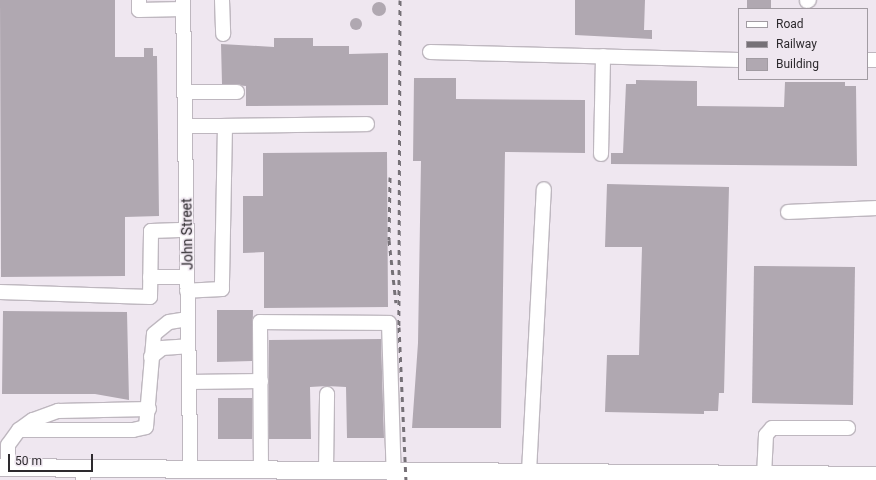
<!DOCTYPE html>
<style>
body{margin:0}
#map{position:relative;width:876px;height:480px;overflow:hidden;background:#efe7f0;font-family:Roboto,sans-serif}
div>[style]{position:absolute}
.building>*{inset:0;background:#b0a8b1}
.round{border-radius:50%}
.roads{filter:drop-shadow(1px 0 #beb7bf) drop-shadow(-1px 0 #beb7bf) drop-shadow(0 1px #beb7bf) drop-shadow(0 -1px #beb7bf)}
.minor>*{height:14px;margin:-7px;padding:0 7px;transform-origin:7px;border-radius:7px;background:#fff}
.major>*{height:17px;margin:-8.5px;padding:0 8.5px;transform-origin:8.5px;border-radius:8.5px;background:#fff}
.rail>*{height:3px;margin-top:-1.5px;transform-origin:0;background:repeating-linear-gradient(90deg,#767177 0 5px,transparent 0 10px)}
span{translate:-50% -50%;white-space:nowrap;text-align:center;line-height:1.15;-webkit-text-stroke:3px #efe7f0;paint-order:stroke}
.street-label{font-size:14px;color:#2d2a2e}
.legend{position:absolute;left:738px;top:8px;width:130px;height:72px;box-sizing:border-box;background:#efe7f0;border:1px solid #a19ba2;margin:0;padding:5px 7px;list-style:none;font-size:12px;color:#2d2a2e}
.legend li{display:flex;align-items:center;gap:8px;height:20px}
.legend b{width:20px;border:1px solid #a19ba2}
.scale{position:absolute;left:8px;top:454px;width:85px;height:18px;box-sizing:border-box;border:2px solid #2d2a2e;border-top:0;padding-left:5px;font-size:12px;line-height:14px;white-space:nowrap;color:#2d2a2e;-webkit-text-stroke:3px #efe7f0;paint-order:stroke}
</style>
<div id="map">
<div class="building">
<div style="clip-path:polygon(0 0,115px 0,115px 57px,144px 57px,144px 48px,153px 48px,153px 56px,157px 56px,159px 216px,125px 217px,125px 276px,1px 277px)"></div>
<div style="clip-path:polygon(575px 0,645px 0,644px 30px,652px 30px,652px 39px,575px 35px)"></div>
<div style="clip-path:polygon(747px 0,771px 0,771px 9px,747px 9px)"></div>
<div class="round" style="left:372px;top:2px;width:14px;height:14px"></div>
<div class="round" style="left:350px;top:18px;width:12px;height:12px"></div>
<div style="clip-path:polygon(274px 38px,313px 38px,313px 46px,349px 46px,349px 54px,388px 53px,388px 105px,246px 106px,246px 86px,222px 84px,221px 44px,274px 47px)"></div>
<div style="clip-path:polygon(414px 78px,456px 78px,456px 99px,585px 100px,585px 153px,505px 152px,501px 428px,412px 428px,418px 343px,421px 161px,413px 161px)"></div>
<div style="clip-path:polygon(636px 80px,697px 81px,697px 106px,784px 107px,785px 82px,845px 82px,845px 86px,856px 86px,857px 166px,611px 164px,611px 153px,623px 153px,626px 84px,636px 84px)"></div>
<div style="clip-path:polygon(387px 152px,388px 307px,264px 308px,264px 252px,243px 253px,243px 196px,263px 196px,263px 153px)"></div>
<div style="clip-path:polygon(607px 184px,729px 187px,724px 393px,719px 393px,718px 411px,704px 411px,704px 414px,605px 412px,607px 355px,639px 355px,642px 247px,605px 247px)"></div>
<div style="clip-path:polygon(754px 266px,855px 267px,853px 405px,752px 403px)"></div>
<div style="clip-path:polygon(217px 310px,253px 310px,252px 361px,217px 362px)"></div>
<div style="clip-path:polygon(3px 311px,127px 312px,129px 400px,95px 394px,2px 394px)"></div>
<div style="clip-path:polygon(381px 339px,384px 438px,347px 438px,346px 387px,327px 386px,310px 387px,311px 439px,269px 439px,269px 340px)"></div>
<div style="clip-path:polygon(218px 398px,252px 398px,252px 439px,218px 439px)"></div>
</div>
<div class="roads">
<div class="minor">
<div style="left:139px;top:0;width:10px;rotate:90deg"></div>
<div style="left:139px;top:10px;width:44px;rotate:-1.3deg"></div>
<div style="left:183px;top:0;width:468px;rotate:89.1deg"></div>
<div style="left:222px;top:0;width:34px;rotate:88deg"></div>
<div style="left:807px;top:1px;width:2px;rotate:-27deg"></div>
<div style="left:430px;top:52px;width:309px;rotate:1.5deg"></div>
<div style="left:867px;top:60px;width:9px"></div>
<div style="left:185px;top:92px;width:52px"></div>
<div style="left:185px;top:126px;width:40px"></div>
<div style="left:225px;top:126px;width:163px;rotate:91.1deg"></div>
<div style="left:222px;top:289px;width:35px;rotate:177deg"></div>
<div style="left:225px;top:126px;width:142px;rotate:-0.8deg"></div>
<div style="left:601px;top:154px;width:98px;rotate:-88.8deg"></div>
<div style="left:788px;top:212px;width:88px;rotate:-2.6deg"></div>
<div style="left:150px;top:277px;width:37px"></div>
<div style="left:0;top:292px;width:150px;rotate:1.9deg"></div>
<div style="left:150px;top:297px;width:66px;rotate:-89.1deg"></div>
<div style="left:151px;top:231px;width:36px;rotate:-2deg"></div>
<div style="left:151px;top:357px;width:14px;rotate:-39deg"></div>
<div style="left:162px;top:348px;width:26px;rotate:-4deg"></div>
<div style="left:189px;top:382px;width:72px;rotate:-0.8deg"></div>
<div style="left:19px;top:430px;width:17px;rotate:-36deg"></div>
<div style="left:33px;top:420px;width:27px;rotate:-20deg"></div>
<div style="left:58px;top:411px;width:91px;rotate:-1.3deg"></div>
<div style="left:8px;top:467px;width:22px;rotate:-90deg"></div>
<div style="left:8px;top:445px;width:19px;rotate:-54deg"></div>
<div style="left:19px;top:430px;width:114px"></div>
<div style="left:133px;top:430px;width:13px;rotate:-13deg"></div>
<div style="left:146px;top:427px;width:93px;rotate:-85.1deg"></div>
<div style="left:154px;top:334px;width:19px;rotate:-39deg"></div>
<div style="left:169px;top:322px;width:19px;rotate:-9deg"></div>
<div style="left:83px;top:467px;width:13px;rotate:90deg"></div>
<div style="left:261px;top:469px;width:147px;rotate:-90.4deg"></div>
<div style="left:260px;top:322px;width:129px;rotate:0.4deg"></div>
<div style="left:389px;top:323px;width:157px;rotate:88.2deg"></div>
<div style="left:326px;top:470px;width:76px;rotate:-89.2deg"></div>
<div style="left:529px;top:472px;width:283px;rotate:-87deg"></div>
<div style="left:764px;top:476px;width:41px;rotate:-87.2deg"></div>
<div style="left:766px;top:435px;width:9px;rotate:-49deg"></div>
<div style="left:772px;top:428px;width:76px"></div>
</div>
<div class="major">
<div style="left:0;top:467px;width:876px;rotate:0.52deg"></div>
</div>
</div>
<div class="rail">
<div style="left:400px;top:0;width:327px;rotate:90.2deg"></div>
<div style="left:399px;top:327px;width:153px;rotate:87.4deg"></div>
<div style="left:390px;top:177px;width:63px;rotate:90.9deg"></div>
<div style="left:389px;top:240px;width:63px;rotate:83.7deg"></div>
</div>
<div class="street-label">
<span style="left:187px;top:234px;rotate:-91deg">John Street</span>
</div>
<ul class="legend">
<li><b style="height:5px;background:#fff"></b>Road</li>
<li><b style="height:5px;background:#767177"></b>Railway</li>
<li><b style="height:11px;background:#b0a8b1"></b>Building</li>
</ul>
<div class="scale">50 m</div>
</div>
